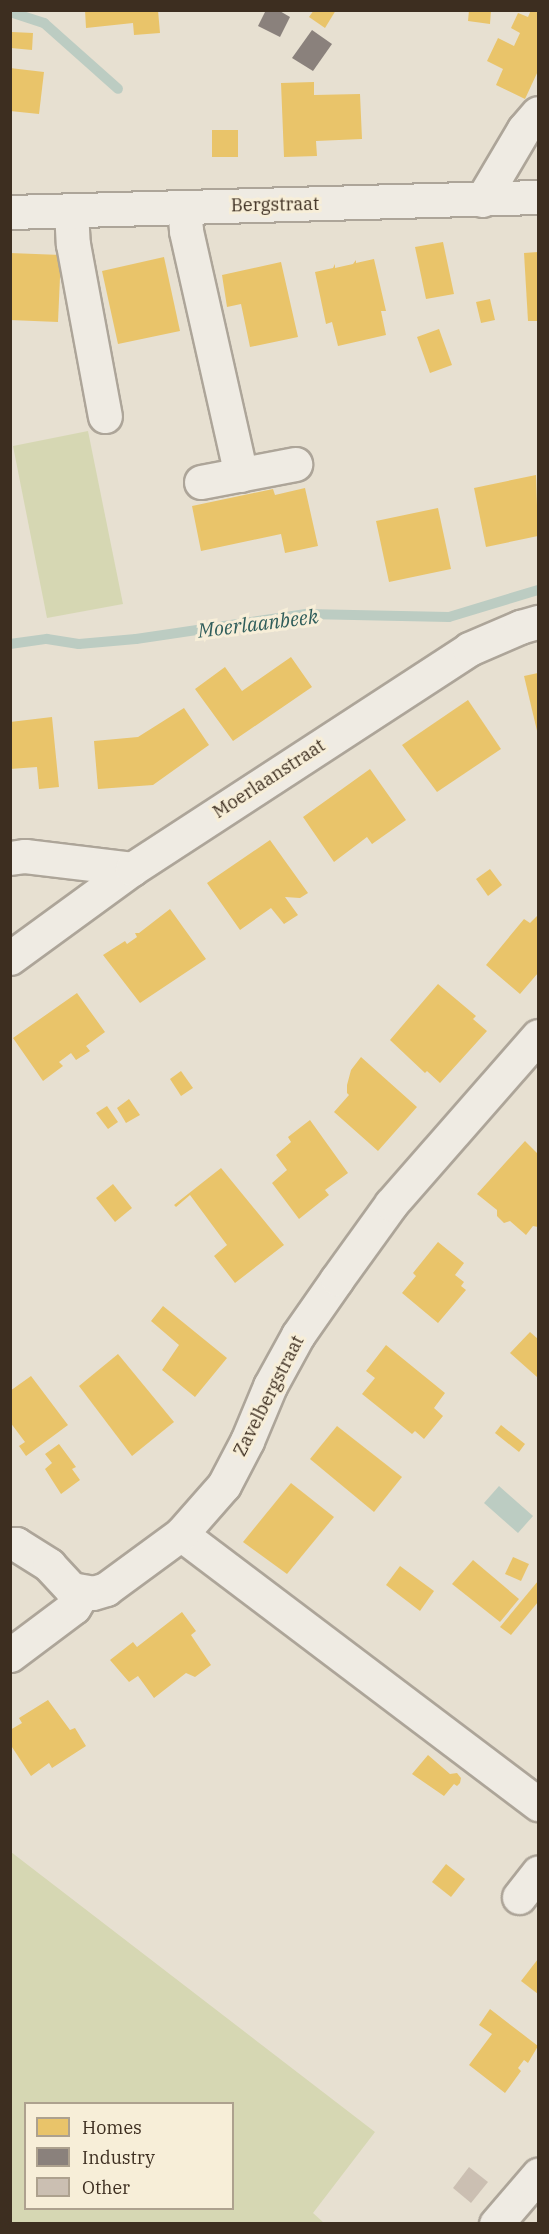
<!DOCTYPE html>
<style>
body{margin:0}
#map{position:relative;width:549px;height:2234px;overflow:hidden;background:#e7e0d1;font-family:"IBM Plex Serif",serif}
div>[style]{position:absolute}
.green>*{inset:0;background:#d6d7b3}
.water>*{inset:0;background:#bcccc2}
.homes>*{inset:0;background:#e9c46a}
.industry>*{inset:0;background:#8a817c}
.stream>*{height:10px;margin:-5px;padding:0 5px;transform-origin:5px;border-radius:5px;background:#bcccc2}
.building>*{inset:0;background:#cbbfb2}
.roads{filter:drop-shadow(2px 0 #ada599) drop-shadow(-2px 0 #ada599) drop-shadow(0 2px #ada599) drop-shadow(0 -2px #ada599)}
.minor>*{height:33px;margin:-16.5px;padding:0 16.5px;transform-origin:16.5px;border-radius:16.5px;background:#efebe3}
span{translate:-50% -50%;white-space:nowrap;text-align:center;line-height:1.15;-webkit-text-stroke:6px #f7eed8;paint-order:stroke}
.street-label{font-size:18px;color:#3d2e20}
.water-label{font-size:20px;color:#2f5d5a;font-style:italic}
.frame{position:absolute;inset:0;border:12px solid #3d2e20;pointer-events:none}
.legend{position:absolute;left:24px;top:2102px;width:210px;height:108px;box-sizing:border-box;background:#f7eed8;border:2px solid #ada18e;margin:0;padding:8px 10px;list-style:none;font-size:18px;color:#3d2e20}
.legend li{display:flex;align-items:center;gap:12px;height:30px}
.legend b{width:30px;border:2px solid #ada18e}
</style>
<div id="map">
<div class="green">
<div style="clip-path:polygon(88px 431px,123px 604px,47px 618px,13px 446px)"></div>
<div style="clip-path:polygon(evenodd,11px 1852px,375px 2132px,313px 2213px,324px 2223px,11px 2223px,11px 1852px,26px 2104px,232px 2104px,232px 2208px,26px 2208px,26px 2104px)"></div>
</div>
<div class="water">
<div style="clip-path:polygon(499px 1486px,533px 1516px,518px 1533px,484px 1503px)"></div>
</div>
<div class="homes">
<div style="clip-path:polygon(85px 10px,158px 10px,160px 33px,134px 35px,133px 23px,86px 28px)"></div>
<div style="clip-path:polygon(314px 10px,336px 10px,325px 28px,309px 17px)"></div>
<div style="clip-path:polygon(469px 10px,491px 10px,490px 24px,468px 21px)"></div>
<div style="clip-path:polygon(531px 10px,538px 10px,538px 71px,525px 99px,496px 85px,503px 69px,487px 61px,498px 38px,514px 46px,520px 33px,511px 28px,518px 13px,528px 17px)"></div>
<div style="clip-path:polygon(12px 32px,33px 33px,32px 50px,11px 48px)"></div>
<div style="clip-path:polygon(10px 68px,44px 72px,39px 114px,10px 111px)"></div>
<div style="clip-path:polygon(314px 82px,314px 95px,360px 94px,362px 139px,316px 141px,317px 156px,284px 157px,281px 83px)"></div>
<div style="clip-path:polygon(212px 130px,238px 130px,238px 157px,212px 157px)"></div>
<div style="clip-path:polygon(443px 242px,454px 294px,426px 299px,415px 247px)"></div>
<div style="clip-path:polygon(538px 252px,538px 321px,528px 321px,524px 253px)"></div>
<div style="clip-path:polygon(10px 253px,61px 255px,58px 322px,10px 320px)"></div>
<div style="clip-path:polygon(164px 257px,180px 331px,118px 344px,102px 271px)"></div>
<div style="clip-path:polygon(374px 259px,386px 311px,381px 311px,386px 335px,338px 346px,332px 322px,326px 324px,315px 272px,333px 268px,335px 264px,335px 268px,353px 264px,356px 260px,356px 263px)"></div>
<div style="clip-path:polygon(281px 262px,298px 337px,250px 347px,241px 304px,227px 307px,222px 275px)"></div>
<div style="clip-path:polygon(490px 299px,495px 320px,481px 323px,476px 302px)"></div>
<div style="clip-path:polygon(439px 329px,452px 365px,430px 373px,417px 337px)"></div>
<div style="clip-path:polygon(536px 475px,538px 536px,486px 547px,474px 488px)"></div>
<div style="clip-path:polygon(305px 488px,318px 546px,285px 553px,281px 534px,201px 551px,192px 506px,273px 489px,275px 495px)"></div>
<div style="clip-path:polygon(438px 508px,451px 569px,389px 582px,376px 521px)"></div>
<div style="clip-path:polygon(291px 657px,312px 687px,233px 741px,195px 689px,225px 667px,242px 691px)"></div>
<div style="clip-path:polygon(538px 673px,538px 735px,524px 676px)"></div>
<div style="clip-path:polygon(468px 700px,501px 749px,437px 792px,402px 745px)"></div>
<div style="clip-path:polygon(184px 708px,209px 745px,153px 785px,98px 789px,94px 741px,138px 737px)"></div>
<div style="clip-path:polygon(52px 717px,59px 787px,39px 789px,37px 767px,10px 769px,10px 722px)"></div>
<div style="clip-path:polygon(370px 769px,406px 820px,372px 844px,367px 837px,334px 862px,303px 817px)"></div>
<div style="clip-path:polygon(270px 840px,308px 893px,300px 898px,285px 897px,298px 915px,284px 924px,271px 908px,240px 930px,207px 883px)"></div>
<div style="clip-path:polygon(490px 869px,502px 885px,488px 896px,476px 879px)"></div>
<div style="clip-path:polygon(170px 909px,206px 959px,140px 1003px,103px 955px,125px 941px,127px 944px,137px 937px,135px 933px,139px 933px)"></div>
<div style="clip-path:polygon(538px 915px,538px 973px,520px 994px,486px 965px,524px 919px,530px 923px)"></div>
<div style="clip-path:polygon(438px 984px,476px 1016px,473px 1019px,487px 1031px,440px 1083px,427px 1071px,425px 1073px,390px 1040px)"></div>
<div style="clip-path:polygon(77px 993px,105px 1032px,86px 1046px,90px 1051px,76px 1060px,71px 1053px,59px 1062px,63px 1066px,43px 1081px,13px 1038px)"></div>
<div style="clip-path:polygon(361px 1057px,417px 1107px,378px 1151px,334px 1112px,349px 1095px,347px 1093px,347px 1085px,351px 1070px)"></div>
<div style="clip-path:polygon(181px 1071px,193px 1088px,181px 1096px,170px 1079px)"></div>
<div style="clip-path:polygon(129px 1099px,140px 1115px,126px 1123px,117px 1108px)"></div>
<div style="clip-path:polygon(107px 1106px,118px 1122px,108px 1129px,96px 1113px)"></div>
<div style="clip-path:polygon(310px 1120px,348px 1173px,325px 1190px,329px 1195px,299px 1219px,272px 1183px,287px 1170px,276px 1155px,291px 1142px,288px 1137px)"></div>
<div style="clip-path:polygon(525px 1141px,538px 1154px,538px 1227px,533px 1226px,526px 1235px,510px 1221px,504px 1223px,497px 1216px,497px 1210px,477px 1194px)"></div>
<div style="clip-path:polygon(221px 1168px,284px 1245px,235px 1283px,214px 1256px,227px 1245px,190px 1195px,176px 1207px,174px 1205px)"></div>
<div style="clip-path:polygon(113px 1184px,132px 1208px,115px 1222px,96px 1198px)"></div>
<div style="clip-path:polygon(438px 1242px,464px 1263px,455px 1275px,464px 1282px,461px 1286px,466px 1290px,438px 1323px,402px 1293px,416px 1276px,413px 1273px)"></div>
<div style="clip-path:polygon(163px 1306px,227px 1358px,195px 1397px,162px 1370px,179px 1345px,151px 1321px)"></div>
<div style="clip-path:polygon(530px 1332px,538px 1339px,537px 1377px,510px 1353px)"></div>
<div style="clip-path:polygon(386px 1345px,445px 1393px,434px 1408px,443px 1416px,424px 1439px,415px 1431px,412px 1434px,362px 1394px,375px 1378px,366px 1371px)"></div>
<div style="clip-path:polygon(118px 1354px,174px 1422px,132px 1456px,79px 1386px)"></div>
<div style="clip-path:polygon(31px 1376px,68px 1425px,26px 1456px,19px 1446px,25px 1442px,10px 1422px,10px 1391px)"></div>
<div style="clip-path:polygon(501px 1425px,525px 1444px,519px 1452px,495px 1433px)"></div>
<div style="clip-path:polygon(337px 1426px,402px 1477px,374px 1512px,310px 1459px)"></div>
<div style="clip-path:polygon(59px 1444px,76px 1467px,72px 1469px,80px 1480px,61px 1494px,45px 1469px,52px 1463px,45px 1454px)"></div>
<div style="clip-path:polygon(291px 1483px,334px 1517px,287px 1574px,243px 1542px)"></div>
<div style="clip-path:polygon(513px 1557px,529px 1564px,521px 1581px,505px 1574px)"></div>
<div style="clip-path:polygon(473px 1560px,519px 1599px,500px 1622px,452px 1584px)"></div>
<div style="clip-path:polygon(400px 1566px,434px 1591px,420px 1611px,386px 1585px)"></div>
<div style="clip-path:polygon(538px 1581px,538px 1602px,511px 1635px,500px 1627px)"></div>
<div style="clip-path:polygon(182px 1612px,196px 1631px,191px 1635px,211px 1665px,195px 1677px,186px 1673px,154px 1698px,138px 1676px,129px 1682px,110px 1660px,133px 1642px,137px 1647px)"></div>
<div style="clip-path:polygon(48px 1700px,70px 1730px,75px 1728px,86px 1746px,52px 1768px,49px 1763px,31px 1776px,10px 1744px,10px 1730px,22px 1723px,19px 1718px)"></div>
<div style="clip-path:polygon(428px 1755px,450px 1774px,457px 1773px,461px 1778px,460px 1783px,457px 1786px,454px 1784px,444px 1796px,412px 1774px)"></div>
<div style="clip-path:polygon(446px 1864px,465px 1879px,451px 1897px,432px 1882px)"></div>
<div style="clip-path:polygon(538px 1959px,538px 1994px,521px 1981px)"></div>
<div style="clip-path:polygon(490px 2009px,538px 2046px,528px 2063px,524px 2060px,518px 2068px,521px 2071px,505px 2093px,469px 2065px,492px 2034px,479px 2025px)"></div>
</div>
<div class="industry">
<div style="clip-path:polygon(266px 10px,278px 10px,290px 17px,280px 37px,258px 26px)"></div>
<div style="clip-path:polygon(312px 30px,332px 44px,313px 71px,292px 58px)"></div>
</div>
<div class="stream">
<div style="left:10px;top:12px;width:36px;rotate:18deg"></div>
<div style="left:44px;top:23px;width:99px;rotate:41.7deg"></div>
<div style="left:10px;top:644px;width:37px;rotate:-8deg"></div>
<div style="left:47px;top:639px;width:32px;rotate:9deg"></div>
<div style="left:79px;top:644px;width:57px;rotate:-5deg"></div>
<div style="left:136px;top:639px;width:172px;rotate:-8.4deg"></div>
<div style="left:306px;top:614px;width:143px;rotate:1.2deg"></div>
<div style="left:449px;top:617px;width:93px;rotate:-16.9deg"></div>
</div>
<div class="building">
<div style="clip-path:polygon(469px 2167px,488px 2182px,471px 2203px,453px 2188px)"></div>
</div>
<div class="roads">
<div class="minor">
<div style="left:482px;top:200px;width:82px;rotate:-59.4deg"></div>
<div style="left:524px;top:129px;width:21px;rotate:-49deg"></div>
<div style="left:184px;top:207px;width:24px;rotate:85deg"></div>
<div style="left:186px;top:231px;width:250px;rotate:77.3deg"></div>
<div style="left:71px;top:210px;width:34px;rotate:87deg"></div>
<div style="left:73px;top:244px;width:175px;rotate:79.5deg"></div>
<div style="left:10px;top:212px;width:528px;rotate:-1.63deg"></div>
<div style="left:201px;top:482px;width:96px;rotate:-10.8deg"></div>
<div style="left:10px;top:858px;width:15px;rotate:-8deg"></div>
<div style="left:25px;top:856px;width:108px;rotate:6.9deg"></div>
<div style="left:10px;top:958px;width:151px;rotate:-36.1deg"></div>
<div style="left:132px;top:869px;width:402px;rotate:-33.1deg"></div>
<div style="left:469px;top:649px;width:56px;rotate:-23.3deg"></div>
<div style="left:520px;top:627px;width:19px;rotate:-16deg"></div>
<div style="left:181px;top:1534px;width:448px;rotate:37.1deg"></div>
<div style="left:10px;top:1544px;width:6px"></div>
<div style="left:16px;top:1544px;width:39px;rotate:32deg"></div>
<div style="left:49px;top:1565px;width:33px;rotate:47deg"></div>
<div style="left:71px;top:1589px;width:22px;rotate:10deg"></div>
<div style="left:93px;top:1593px;width:14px;rotate:-17deg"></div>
<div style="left:106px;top:1589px;width:93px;rotate:-36.3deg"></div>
<div style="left:181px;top:1534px;width:65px;rotate:-48.7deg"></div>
<div style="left:224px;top:1485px;width:50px;rotate:-62.4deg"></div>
<div style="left:247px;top:1441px;width:60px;rotate:-67.3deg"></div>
<div style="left:270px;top:1386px;width:58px;rotate:-61.2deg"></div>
<div style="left:298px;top:1335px;width:68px;rotate:-55.1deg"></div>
<div style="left:337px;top:1279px;width:92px;rotate:-54.2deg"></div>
<div style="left:391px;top:1204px;width:223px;rotate:-48.8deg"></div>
<div style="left:10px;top:1655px;width:80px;rotate:-36.9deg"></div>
<div style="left:74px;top:1607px;width:17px;rotate:-59deg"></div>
<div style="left:519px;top:1897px;width:31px;rotate:-52deg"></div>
<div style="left:496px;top:2224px;width:65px;rotate:-49.4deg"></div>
</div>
</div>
<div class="street-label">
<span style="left:275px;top:205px;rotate:-1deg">Bergstraat</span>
<span style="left:269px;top:779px;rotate:-33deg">Moerlaanstraat</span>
<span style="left:269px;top:1396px;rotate:-63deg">Zavelbergstraat</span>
</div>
<div class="water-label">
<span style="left:258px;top:623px;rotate:-7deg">Moerlaanbeek</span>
</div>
<div class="frame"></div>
<ul class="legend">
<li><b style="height:16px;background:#e9c46a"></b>Homes</li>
<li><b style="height:16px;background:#8a817c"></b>Industry</li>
<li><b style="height:16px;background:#cbbfb2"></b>Other</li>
</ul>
</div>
